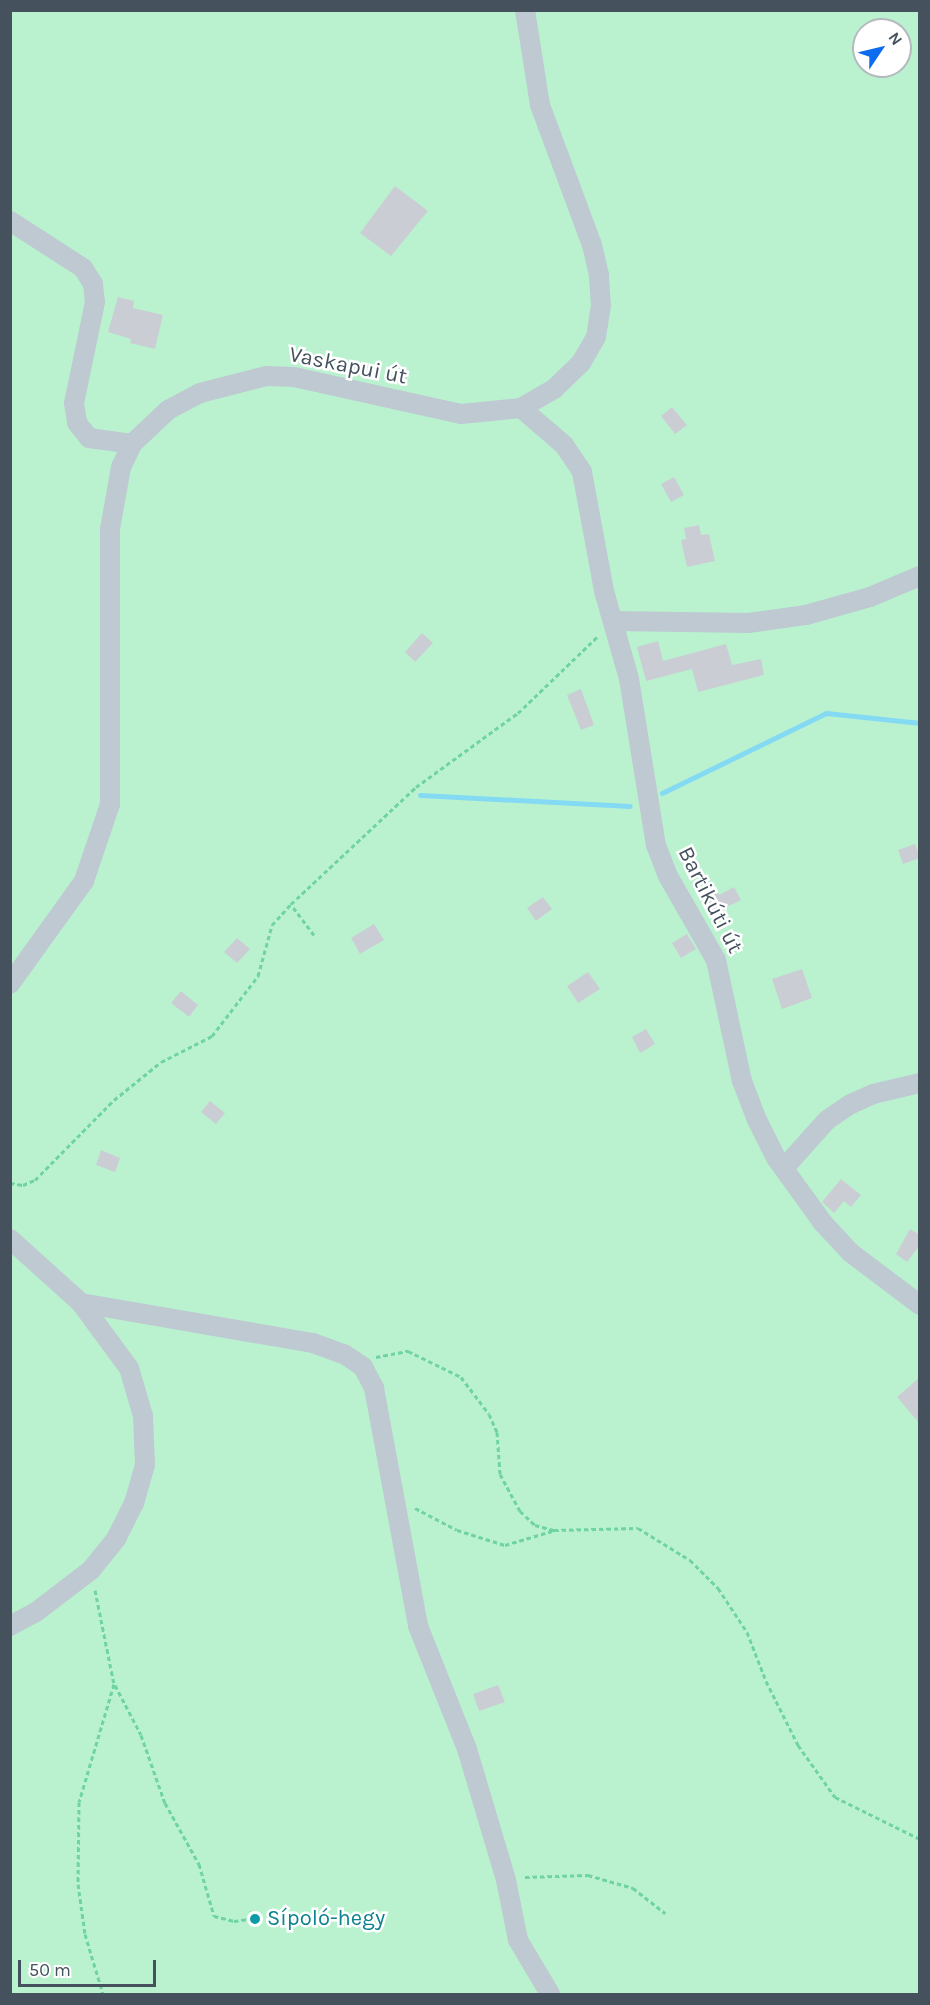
<!DOCTYPE html>
<meta charset="utf-8">
<style>
body{margin:0}
#map{position:relative;width:930px;height:2005px;overflow:hidden;background:#f2efef;font-family:Karla,sans-serif}
div>[style]{position:absolute}
.green>*{inset:0;background:#baf2d0}
.stream>*{height:5px;margin:-2.5px;padding:0 2.5px;transform-origin:2.5px;border-radius:2.5px;background:#84daf3}
.building>*{inset:0;background:#caced4}
.path>*{height:3px;margin-top:-1.5px;transform-origin:0;background:repeating-linear-gradient(90deg,#6fd3a3 0 4.5px,transparent 0 7.5px)}
.street>*{height:20px;margin:-10px;padding:0 10px;transform-origin:10px;border-radius:10px;background:#bec9d2}
.dots>*{width:16px;height:16px;translate:-50% -50%;box-sizing:border-box;border:3px solid #fff;border-radius:50%}
span{translate:-50% -50%;white-space:nowrap;text-align:center;line-height:1.15;-webkit-text-stroke:5px #fff;paint-order:stroke}
.street-label{font-size:22px;color:#45525e}
.culture-label{font-size:22px;color:#0d838f}
.left{translate:0 -50%;text-align:left}
.frame{position:absolute;inset:0;border:12px solid #45525e;pointer-events:none}
.north{position:absolute;left:852px;top:18px;width:60px;height:60px;box-sizing:border-box;background:#fff;border:2px solid #b5babf;border-radius:50%;rotate:55deg;font-size:16px;font-weight:700;line-height:24px;text-align:center;color:#45525e}
.north::after{content:'';display:block;margin:auto;width:21px;height:27px;background:#0b6cef;clip-path:polygon(50% 0,100% 100%,50% 72%,0 100%)}
.scale{position:absolute;left:18px;top:1960px;width:138px;height:27px;box-sizing:border-box;border:3px solid #45525e;border-top:0;padding-left:8px;font-size:18px;line-height:21px;white-space:nowrap;color:#45525e;-webkit-text-stroke:4px #fff;paint-order:stroke}
</style>
<div id="map">
<div class="green">
<div style="clip-path:polygon(evenodd,11px 11px,919px 11px,919px 1994px,11px 1994px,11px 11px,864px 30px,900px 30px,900px 66px,864px 66px,864px 30px)"></div>
</div>
<div class="stream">
<div style="left:662px;top:793px;width:182px;rotate:-26deg"></div>
<div style="left:826px;top:713px;width:95px;rotate:6.1deg"></div>
<div style="left:420px;top:795px;width:210px;rotate:3deg"></div>
</div>
<div class="building">
<div style="clip-path:polygon(395px 186px,428px 211px,391px 256px,360px 233px)"></div>
<div style="clip-path:polygon(118px 297px,134px 301px,133px 308px,163px 315px,155px 349px,130px 343px,131px 339px,108px 332px)"></div>
<div style="clip-path:polygon(672px 407px,687px 425px,675px 434px,661px 416px)"></div>
<div style="clip-path:polygon(674px 477px,684px 495px,671px 502px,661px 484px)"></div>
<div style="clip-path:polygon(699px 525px,701px 535px,709px 534px,715px 561px,687px 567px,681px 540px,686px 539px,684px 528px)"></div>
<div style="clip-path:polygon(422px 633px,433px 643px,415px 662px,405px 652px)"></div>
<div style="clip-path:polygon(658px 641px,663px 661px,726px 644px,732px 665px,761px 659px,764px 675px,698px 692px,692px 669px,646px 681px,637px 647px)"></div>
<div style="clip-path:polygon(581px 689px,594px 725px,581px 730px,567px 695px)"></div>
<div style="clip-path:polygon(915px 844px,920px 858px,903px 864px,898px 850px)"></div>
<div style="clip-path:polygon(713px 883px,719px 895px,734px 887px,741px 900px,712px 914px,699px 890px)"></div>
<div style="clip-path:polygon(543px 897px,552px 909px,536px 921px,527px 908px)"></div>
<div style="clip-path:polygon(374px 924px,384px 940px,360px 954px,351px 938px)"></div>
<div style="clip-path:polygon(687px 934px,696px 949px,681px 958px,672px 943px)"></div>
<div style="clip-path:polygon(237px 938px,250px 949px,237px 963px,224px 952px)"></div>
<div style="clip-path:polygon(802px 969px,812px 998px,782px 1009px,772px 979px)"></div>
<div style="clip-path:polygon(588px 972px,600px 989px,578px 1003px,567px 986px)"></div>
<div style="clip-path:polygon(181px 991px,198px 1005px,189px 1017px,171px 1003px)"></div>
<div style="clip-path:polygon(646px 1029px,655px 1044px,640px 1053px,632px 1037px)"></div>
<div style="clip-path:polygon(210px 1101px,225px 1113px,216px 1124px,201px 1112px)"></div>
<div style="clip-path:polygon(101px 1150px,120px 1158px,115px 1172px,96px 1165px)"></div>
<div style="clip-path:polygon(841px 1179px,861px 1195px,851px 1207px,844px 1201px,834px 1213px,822px 1202px)"></div>
<div style="clip-path:polygon(910px 1229px,920px 1235px,920px 1245px,907px 1262px,896px 1254px)"></div>
<div style="clip-path:polygon(920px 1377px,920px 1424px,897px 1397px)"></div>
<div style="clip-path:polygon(498px 1685px,505px 1702px,479px 1711px,473px 1694px)"></div>
</div>
<div class="path">
<div style="left:314px;top:935px;width:39px;rotate:-127deg"></div>
<div style="left:291px;top:904px;width:171px;rotate:-43.1deg"></div>
<div style="left:416px;top:787px;width:126px;rotate:-36deg"></div>
<div style="left:518px;top:713px;width:112px;rotate:-43.9deg"></div>
<div style="left:10px;top:1183px;width:13px;rotate:9deg"></div>
<div style="left:23px;top:1185px;width:13px;rotate:-23deg"></div>
<div style="left:35px;top:1180px;width:112px;rotate:-45.4deg"></div>
<div style="left:114px;top:1100px;width:60px;rotate:-39deg"></div>
<div style="left:161px;top:1062px;width:57px;rotate:-27deg"></div>
<div style="left:212px;top:1036px;width:76px;rotate:-52.5deg"></div>
<div style="left:258px;top:976px;width:53px;rotate:-74.6deg"></div>
<div style="left:272px;top:925px;width:28px;rotate:-48deg"></div>
<div style="left:376px;top:1357px;width:33px;rotate:-11deg"></div>
<div style="left:408px;top:1351px;width:59px;rotate:26.1deg"></div>
<div style="left:461px;top:1377px;width:46px;rotate:52.9deg"></div>
<div style="left:489px;top:1414px;width:20px;rotate:66deg"></div>
<div style="left:497px;top:1432px;width:42px;rotate:85.9deg"></div>
<div style="left:500px;top:1474px;width:42px;rotate:61.6deg"></div>
<div style="left:520px;top:1511px;width:21px;rotate:43deg"></div>
<div style="left:535px;top:1525px;width:20px;rotate:15deg"></div>
<div style="left:554px;top:1530px;width:84px;rotate:-1.4deg"></div>
<div style="left:638px;top:1528px;width:61px;rotate:31.6deg"></div>
<div style="left:690px;top:1560px;width:40px;rotate:45deg"></div>
<div style="left:718px;top:1588px;width:53px;rotate:56.6deg"></div>
<div style="left:747px;top:1632px;width:53px;rotate:68.8deg"></div>
<div style="left:766px;top:1681px;width:72px;rotate:63.4deg"></div>
<div style="left:798px;top:1745px;width:64px;rotate:54.6deg"></div>
<div style="left:835px;top:1797px;width:95px;rotate:26.3deg"></div>
<div style="left:415px;top:1508px;width:47px;rotate:27.6deg"></div>
<div style="left:457px;top:1530px;width:50px;rotate:17.4deg"></div>
<div style="left:505px;top:1545px;width:49px;rotate:-16.6deg"></div>
<div style="left:95px;top:1590px;width:96px;rotate:78.6deg"></div>
<div style="left:114px;top:1684px;width:123px;rotate:106.5deg"></div>
<div style="left:79px;top:1802px;width:82px;rotate:90.7deg"></div>
<div style="left:78px;top:1884px;width:50px;rotate:82deg"></div>
<div style="left:85px;top:1934px;width:63px;rotate:73.3deg"></div>
<div style="left:115px;top:1685px;width:56px;rotate:62.5deg"></div>
<div style="left:141px;top:1735px;width:72px;rotate:70.6deg"></div>
<div style="left:165px;top:1803px;width:70px;rotate:60.9deg"></div>
<div style="left:199px;top:1864px;width:54px;rotate:73.9deg"></div>
<div style="left:214px;top:1916px;width:21px;rotate:14deg"></div>
<div style="left:234px;top:1921px;width:15px;rotate:-8deg"></div>
<div style="left:249px;top:1919px;width:8px;rotate:-76deg"></div>
<div style="left:525px;top:1877px;width:63px;rotate:-1.8deg"></div>
<div style="left:588px;top:1875px;width:47px;rotate:16.1deg"></div>
<div style="left:633px;top:1888px;width:41px;rotate:38deg"></div>
</div>
<div class="street">
<div style="left:10px;top:221px;width:87px;rotate:32.8deg"></div>
<div style="left:83px;top:268px;width:19px;rotate:58deg"></div>
<div style="left:93px;top:284px;width:18px;rotate:84deg"></div>
<div style="left:95px;top:302px;width:103px;rotate:101.7deg"></div>
<div style="left:74px;top:403px;width:20px;rotate:81deg"></div>
<div style="left:77px;top:423px;width:19px;rotate:51deg"></div>
<div style="left:89px;top:438px;width:43px;rotate:7.9deg"></div>
<div style="left:521px;top:408px;width:57px;rotate:40.7deg"></div>
<div style="left:564px;top:445px;width:32px;rotate:56deg"></div>
<div style="left:582px;top:472px;width:121px;rotate:79.5deg"></div>
<div style="left:604px;top:591px;width:91px;rotate:74.1deg"></div>
<div style="left:629px;top:679px;width:168px;rotate:80.8deg"></div>
<div style="left:656px;top:845px;width:33px;rotate:69deg"></div>
<div style="left:668px;top:876px;width:97px;rotate:60.3deg"></div>
<div style="left:716px;top:960px;width:124px;rotate:77.9deg"></div>
<div style="left:742px;top:1081px;width:42px;rotate:69deg"></div>
<div style="left:757px;top:1120px;width:42px;rotate:63.4deg"></div>
<div style="left:776px;top:1158px;width:80px;rotate:54.1deg"></div>
<div style="left:823px;top:1223px;width:41px;rotate:47deg"></div>
<div style="left:851px;top:1253px;width:86px;rotate:37deg"></div>
<div style="left:613px;top:621px;width:135px;rotate:0.8deg"></div>
<div style="left:748px;top:623px;width:59px;rotate:-7.9deg"></div>
<div style="left:806px;top:615px;width:66px;rotate:-15.7deg"></div>
<div style="left:870px;top:597px;width:54px;rotate:-22.8deg"></div>
<div style="left:10px;top:984px;width:127px;rotate:-54.3deg"></div>
<div style="left:84px;top:881px;width:81px;rotate:-71.3deg"></div>
<div style="left:110px;top:804px;width:275px;rotate:-90deg"></div>
<div style="left:110px;top:529px;width:63px;rotate:-79.9deg"></div>
<div style="left:121px;top:467px;width:25px;rotate:-64deg"></div>
<div style="left:132px;top:444px;width:50px;rotate:-43.4deg"></div>
<div style="left:168px;top:410px;width:36px;rotate:-28deg"></div>
<div style="left:200px;top:393px;width:68px;rotate:-14.4deg"></div>
<div style="left:266px;top:376px;width:28px;rotate:2deg"></div>
<div style="left:294px;top:377px;width:171px;rotate:12.5deg"></div>
<div style="left:461px;top:414px;width:60px;rotate:-5.7deg"></div>
<div style="left:521px;top:408px;width:39px;rotate:-30deg"></div>
<div style="left:555px;top:388px;width:36px;rotate:-44deg"></div>
<div style="left:581px;top:363px;width:30px;rotate:-60deg"></div>
<div style="left:596px;top:337px;width:31px;rotate:-81deg"></div>
<div style="left:601px;top:306px;width:31px;rotate:-94deg"></div>
<div style="left:599px;top:275px;width:31px;rotate:-103deg"></div>
<div style="left:592px;top:245px;width:149px;rotate:-110.4deg"></div>
<div style="left:540px;top:105px;width:96px;rotate:-99deg"></div>
<div style="left:784px;top:1168px;width:64px;rotate:-48.1deg"></div>
<div style="left:827px;top:1120px;width:29px;rotate:-34deg"></div>
<div style="left:851px;top:1104px;width:24px;rotate:-24deg"></div>
<div style="left:873px;top:1094px;width:48px;rotate:-13.2deg"></div>
<div style="left:10px;top:1239px;width:96px;rotate:42deg"></div>
<div style="left:81px;top:1303px;width:81px;rotate:53.6deg"></div>
<div style="left:129px;top:1368px;width:50px;rotate:73.7deg"></div>
<div style="left:143px;top:1416px;width:49px;rotate:87.7deg"></div>
<div style="left:145px;top:1465px;width:40px;rotate:106deg"></div>
<div style="left:134px;top:1503px;width:40px;rotate:116.6deg"></div>
<div style="left:116px;top:1539px;width:40px;rotate:129deg"></div>
<div style="left:91px;top:1570px;width:69px;rotate:142.6deg"></div>
<div style="left:36px;top:1612px;width:30px;rotate:152deg"></div>
<div style="left:81px;top:1303px;width:235px;rotate:9.8deg"></div>
<div style="left:313px;top:1343px;width:33px;rotate:20deg"></div>
<div style="left:344px;top:1354px;width:23px;rotate:34deg"></div>
<div style="left:363px;top:1367px;width:24px;rotate:62deg"></div>
<div style="left:374px;top:1388px;width:242px;rotate:79.5deg"></div>
<div style="left:418px;top:1626px;width:132px;rotate:68.3deg"></div>
<div style="left:467px;top:1749px;width:137px;rotate:73.4deg"></div>
<div style="left:506px;top:1880px;width:61px;rotate:78.7deg"></div>
<div style="left:518px;top:1940px;width:63px;rotate:59.3deg"></div>
</div>
<div class="dots">
<div style="left:255px;top:1919px;background:#0f9aa8"></div>
</div>
<div class="street-label">
<span style="left:348px;top:366px;rotate:11deg">Vaskapui út</span>
<span style="left:710px;top:900px;rotate:63deg">Bartikúti út</span>
</div>
<div class="culture-label">
<span class="left" style="left:267px;top:1919px">Sípoló-hegy</span>
</div>
<div class="frame"></div>
<div class="north">N</div>
<div class="scale">50 m</div>
</div>
